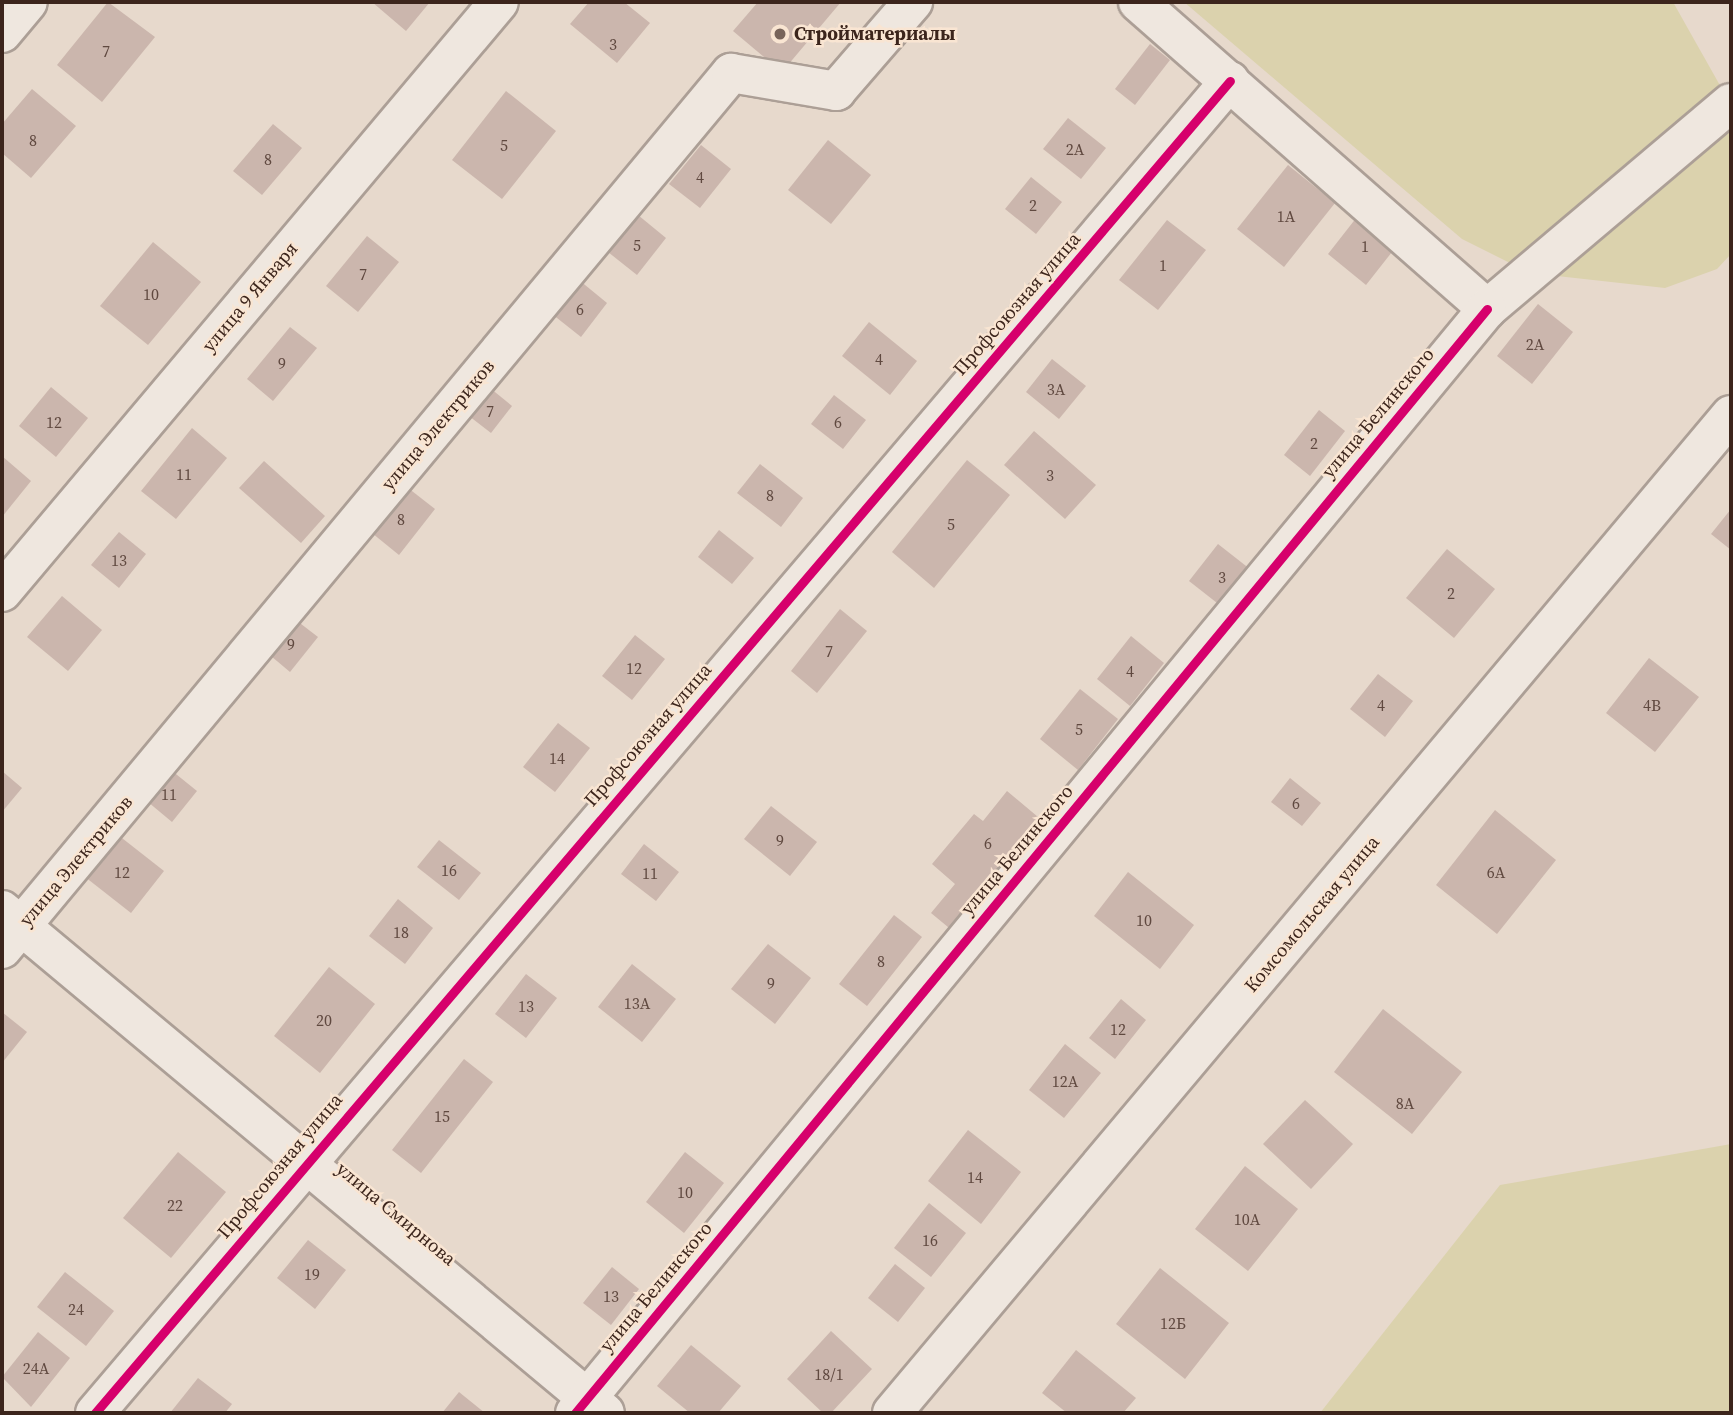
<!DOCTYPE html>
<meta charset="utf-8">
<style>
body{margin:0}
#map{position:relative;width:1733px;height:1415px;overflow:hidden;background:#e7d9cc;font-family:"Source Serif 4",serif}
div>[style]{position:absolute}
.green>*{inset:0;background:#dbd2ad}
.building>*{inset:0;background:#cbb6ad}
.roads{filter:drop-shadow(2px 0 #ac9f96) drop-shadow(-2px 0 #ac9f96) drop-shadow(0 2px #ac9f96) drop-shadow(0 -2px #ac9f96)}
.minor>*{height:38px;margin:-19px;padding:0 19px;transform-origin:19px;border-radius:19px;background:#efe7df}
.cycleway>*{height:9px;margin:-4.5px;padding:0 4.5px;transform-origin:4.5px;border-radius:4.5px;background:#d6006c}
.dots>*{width:19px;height:19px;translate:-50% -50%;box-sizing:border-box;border:4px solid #f9e5d2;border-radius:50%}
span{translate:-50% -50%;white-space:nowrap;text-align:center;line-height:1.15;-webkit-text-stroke:5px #f9e5d2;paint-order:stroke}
.number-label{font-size:16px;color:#604940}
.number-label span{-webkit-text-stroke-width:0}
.poi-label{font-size:19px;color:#3c251c;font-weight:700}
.left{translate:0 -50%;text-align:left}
.street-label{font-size:19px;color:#3c251c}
.frame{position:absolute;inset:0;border:4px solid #3c251c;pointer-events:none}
</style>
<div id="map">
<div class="green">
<div style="clip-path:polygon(1184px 2px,1673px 2px,1731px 105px,1731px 254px,1717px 269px,1665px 288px,1530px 273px,1462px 239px)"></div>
<div style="clip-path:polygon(1731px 1144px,1731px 1413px,1320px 1413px,1500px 1185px)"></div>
</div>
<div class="building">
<div style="clip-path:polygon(108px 2px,155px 37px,102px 102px,57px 65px)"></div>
<div style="clip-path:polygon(372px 2px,430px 2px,406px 31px)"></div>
<div style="clip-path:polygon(589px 2px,624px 2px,650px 23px,617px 63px,570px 24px)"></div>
<div style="clip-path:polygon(758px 2px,841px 2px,782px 72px,733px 31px)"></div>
<div style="clip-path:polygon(1150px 44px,1170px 60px,1135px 105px,1115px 89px)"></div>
<div style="clip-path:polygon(32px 89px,76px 126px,31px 178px,2px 153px,2px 124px)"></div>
<div style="clip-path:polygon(506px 91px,556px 131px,502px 199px,452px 160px)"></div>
<div style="clip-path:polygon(1068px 118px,1106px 148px,1081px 179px,1043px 149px)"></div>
<div style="clip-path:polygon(273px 124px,302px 148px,262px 195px,233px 171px)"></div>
<div style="clip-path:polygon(828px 140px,871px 175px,831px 224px,788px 190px)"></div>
<div style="clip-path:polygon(701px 145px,731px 169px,700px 208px,669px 184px)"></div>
<div style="clip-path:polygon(1288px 165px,1335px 203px,1284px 267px,1237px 229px)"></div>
<div style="clip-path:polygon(1031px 177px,1062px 202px,1036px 234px,1005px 209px)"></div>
<div style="clip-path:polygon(1364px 208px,1403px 238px,1366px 285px,1328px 254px)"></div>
<div style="clip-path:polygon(638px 215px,666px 238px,637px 275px,608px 252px)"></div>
<div style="clip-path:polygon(1167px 220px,1206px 250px,1158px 310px,1119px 280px)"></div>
<div style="clip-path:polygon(367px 236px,399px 262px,358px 312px,326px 286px)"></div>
<div style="clip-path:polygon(153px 242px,201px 282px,148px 345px,100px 306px)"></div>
<div style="clip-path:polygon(579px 280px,607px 303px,581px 337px,552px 314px)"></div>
<div style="clip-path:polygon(1538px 304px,1573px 332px,1532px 384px,1497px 356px)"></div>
<div style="clip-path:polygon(869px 322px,917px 361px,890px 395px,842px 356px)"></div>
<div style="clip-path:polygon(290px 327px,317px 348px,273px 401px,247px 379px)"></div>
<div style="clip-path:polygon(1052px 359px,1086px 386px,1059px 419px,1026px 392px)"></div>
<div style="clip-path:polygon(51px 387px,88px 418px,56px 457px,19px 426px)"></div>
<div style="clip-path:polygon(490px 388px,512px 406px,491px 433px,469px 416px)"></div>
<div style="clip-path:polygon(834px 395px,866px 420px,843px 449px,811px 424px)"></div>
<div style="clip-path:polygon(1319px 410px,1345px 431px,1310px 476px,1284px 455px)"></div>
<div style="clip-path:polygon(192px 428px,227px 458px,176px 519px,141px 491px)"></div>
<div style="clip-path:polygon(1034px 431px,1096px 485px,1065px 519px,1004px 465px)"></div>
<div style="clip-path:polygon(2px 456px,31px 481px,2px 517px)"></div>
<div style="clip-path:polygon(967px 460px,1010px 495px,934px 588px,892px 552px)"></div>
<div style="clip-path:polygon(264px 461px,325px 516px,301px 543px,239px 488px)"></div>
<div style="clip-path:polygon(760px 464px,803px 498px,781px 527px,737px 493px)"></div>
<div style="clip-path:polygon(403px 484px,435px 509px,399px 555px,367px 529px)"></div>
<div style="clip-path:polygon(1731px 509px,1731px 550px,1711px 534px)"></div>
<div style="clip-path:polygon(719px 530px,754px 558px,732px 584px,698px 557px)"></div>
<div style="clip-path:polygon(119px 532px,146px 554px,119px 588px,91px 565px)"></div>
<div style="clip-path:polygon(1218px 544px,1255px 573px,1226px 610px,1189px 581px)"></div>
<div style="clip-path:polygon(1447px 549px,1495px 589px,1454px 638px,1406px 598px)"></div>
<div style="clip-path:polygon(62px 596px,102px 630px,68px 671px,27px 637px)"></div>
<div style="clip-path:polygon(840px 609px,867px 631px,817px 693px,791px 671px)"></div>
<div style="clip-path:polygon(292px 617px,318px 637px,290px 672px,265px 651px)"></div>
<div style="clip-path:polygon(635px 635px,665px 659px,632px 700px,602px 676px)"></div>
<div style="clip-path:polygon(1131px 636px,1164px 663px,1130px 706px,1097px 679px)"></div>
<div style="clip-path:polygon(1649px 658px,1699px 697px,1655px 752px,1606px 713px)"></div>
<div style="clip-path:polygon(1378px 674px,1413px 701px,1385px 737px,1350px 709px)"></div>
<div style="clip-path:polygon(1080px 689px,1118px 719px,1078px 770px,1040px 739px)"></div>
<div style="clip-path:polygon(558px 723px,590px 748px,555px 792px,523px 767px)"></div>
<div style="clip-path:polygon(166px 766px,197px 791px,172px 822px,142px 797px)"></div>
<div style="clip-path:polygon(2px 771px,22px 788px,2px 812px)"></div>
<div style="clip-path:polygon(1290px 778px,1321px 803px,1302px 826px,1271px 802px)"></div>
<div style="clip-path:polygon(1007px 791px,1044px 822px,954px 932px,931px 913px,955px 884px,932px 864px,974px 814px,983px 821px)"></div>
<div style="clip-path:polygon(771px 806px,817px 842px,790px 876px,744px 839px)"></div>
<div style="clip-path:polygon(1495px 810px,1556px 860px,1497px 934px,1436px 885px)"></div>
<div style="clip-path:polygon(113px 831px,164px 871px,131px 913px,80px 873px)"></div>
<div style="clip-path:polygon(439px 840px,481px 873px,459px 900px,417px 867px)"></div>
<div style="clip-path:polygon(644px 844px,679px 872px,656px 901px,621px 874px)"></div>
<div style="clip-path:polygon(1128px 872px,1194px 925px,1160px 969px,1094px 916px)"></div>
<div style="clip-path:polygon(398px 899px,433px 928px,405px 964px,369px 936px)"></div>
<div style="clip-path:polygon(894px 915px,922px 937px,867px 1006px,839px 984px)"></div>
<div style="clip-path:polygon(768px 944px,811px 978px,775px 1024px,731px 989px)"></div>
<div style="clip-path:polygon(632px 964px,676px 999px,642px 1042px,598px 1007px)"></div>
<div style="clip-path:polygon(329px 967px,375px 1004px,320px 1073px,274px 1036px)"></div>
<div style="clip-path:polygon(526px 974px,557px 998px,526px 1038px,495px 1014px)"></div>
<div style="clip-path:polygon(1121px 999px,1146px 1020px,1115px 1059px,1089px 1038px)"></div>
<div style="clip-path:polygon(1383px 1009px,1462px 1072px,1412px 1134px,1334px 1072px)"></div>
<div style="clip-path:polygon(2px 1012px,27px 1032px,2px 1063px)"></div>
<div style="clip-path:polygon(1065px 1044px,1101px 1073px,1064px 1118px,1029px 1090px)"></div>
<div style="clip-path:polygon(464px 1059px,493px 1082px,421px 1173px,392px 1150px)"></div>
<div style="clip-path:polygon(1305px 1100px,1353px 1144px,1311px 1189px,1263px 1144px)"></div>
<div style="clip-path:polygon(968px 1130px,1021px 1172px,981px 1224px,928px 1181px)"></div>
<div style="clip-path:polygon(178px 1152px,226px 1192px,171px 1258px,123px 1218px)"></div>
<div style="clip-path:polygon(685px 1152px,724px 1183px,684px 1233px,646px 1202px)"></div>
<div style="clip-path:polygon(1245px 1166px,1298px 1209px,1248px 1271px,1195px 1229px)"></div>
<div style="clip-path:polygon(929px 1203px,966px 1233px,931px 1277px,894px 1248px)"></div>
<div style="clip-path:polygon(308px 1240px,346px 1270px,315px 1309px,277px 1278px)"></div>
<div style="clip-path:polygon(895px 1264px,925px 1288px,898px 1322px,868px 1298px)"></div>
<div style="clip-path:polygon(612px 1267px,639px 1289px,611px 1325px,583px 1303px)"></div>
<div style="clip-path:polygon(1160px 1268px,1229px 1323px,1185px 1379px,1116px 1324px)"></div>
<div style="clip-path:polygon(65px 1272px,114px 1311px,86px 1346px,37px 1307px)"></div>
<div style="clip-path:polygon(831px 1331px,872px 1369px,831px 1413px,823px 1413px,787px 1379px)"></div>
<div style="clip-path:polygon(38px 1332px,70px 1358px,31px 1407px,2px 1377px)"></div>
<div style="clip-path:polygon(691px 1345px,741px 1386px,718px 1413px,690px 1413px,657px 1386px)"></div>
<div style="clip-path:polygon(1076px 1350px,1136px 1398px,1123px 1413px,1067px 1413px,1042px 1393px)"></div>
<div style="clip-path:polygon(198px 1378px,232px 1404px,225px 1413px,170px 1413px)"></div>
<div style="clip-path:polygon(459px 1392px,485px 1413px,442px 1413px)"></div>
</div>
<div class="roads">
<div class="minor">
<div style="left:1138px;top:2px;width:465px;rotate:41.3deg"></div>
<div style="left:1487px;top:309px;width:319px;rotate:-40.2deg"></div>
<div style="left:2px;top:33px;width:40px;rotate:-50deg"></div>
<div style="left:2px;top:592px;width:771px;rotate:-49.89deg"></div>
<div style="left:2px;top:910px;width:785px;rotate:39.83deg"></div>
<div style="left:2px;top:949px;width:1140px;rotate:-50.23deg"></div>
<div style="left:731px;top:73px;width:107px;rotate:9.7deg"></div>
<div style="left:836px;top:91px;width:118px;rotate:-49.1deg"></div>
<div style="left:95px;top:1413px;width:1750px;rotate:-49.57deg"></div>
<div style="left:575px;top:1413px;width:1432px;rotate:-50.44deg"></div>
<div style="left:892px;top:1413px;width:1304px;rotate:-49.95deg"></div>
</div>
</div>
<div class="cycleway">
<div style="left:95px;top:1413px;width:1750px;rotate:-49.57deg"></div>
<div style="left:575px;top:1413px;width:1432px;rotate:-50.44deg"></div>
</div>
<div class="dots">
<div style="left:780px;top:34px;background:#78645a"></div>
</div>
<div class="number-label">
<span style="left:613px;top:44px">3</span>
<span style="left:106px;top:51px">7</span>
<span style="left:33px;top:140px">8</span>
<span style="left:504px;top:145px">5</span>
<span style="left:1075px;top:149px">2А</span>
<span style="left:268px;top:159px">8</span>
<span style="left:700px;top:177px">4</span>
<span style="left:1033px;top:205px">2</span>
<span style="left:1286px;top:216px">1А</span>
<span style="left:637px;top:245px">5</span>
<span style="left:1365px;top:246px">1</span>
<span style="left:1163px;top:265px">1</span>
<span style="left:363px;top:274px">7</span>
<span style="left:151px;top:294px">10</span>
<span style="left:580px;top:309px">6</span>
<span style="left:1535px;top:344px">2А</span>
<span style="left:879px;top:359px">4</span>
<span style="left:282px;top:363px">9</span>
<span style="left:1056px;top:389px">3А</span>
<span style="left:490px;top:411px">7</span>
<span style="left:54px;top:422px">12</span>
<span style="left:838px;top:422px">6</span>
<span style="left:1314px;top:443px">2</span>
<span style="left:184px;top:474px">11</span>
<span style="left:1050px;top:475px">3</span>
<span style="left:770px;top:495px">8</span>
<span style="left:401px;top:519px">8</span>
<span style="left:951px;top:524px">5</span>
<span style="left:119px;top:560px">13</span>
<span style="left:1222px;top:577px">3</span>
<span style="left:1451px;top:593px">2</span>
<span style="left:291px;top:644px">9</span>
<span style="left:829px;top:651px">7</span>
<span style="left:634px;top:668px">12</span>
<span style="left:1130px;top:671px">4</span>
<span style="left:1381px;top:705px">4</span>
<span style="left:1652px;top:705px">4В</span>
<span style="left:1079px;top:729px">5</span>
<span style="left:557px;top:758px">14</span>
<span style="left:169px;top:794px">11</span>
<span style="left:1296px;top:803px">6</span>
<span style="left:780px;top:840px">9</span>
<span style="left:988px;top:843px">6</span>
<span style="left:449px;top:870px">16</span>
<span style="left:122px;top:872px">12</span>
<span style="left:1496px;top:872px">6А</span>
<span style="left:650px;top:873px">11</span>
<span style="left:1144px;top:920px">10</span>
<span style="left:401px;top:932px">18</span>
<span style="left:881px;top:961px">8</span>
<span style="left:771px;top:983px">9</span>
<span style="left:637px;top:1003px">13А</span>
<span style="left:526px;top:1006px">13</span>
<span style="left:324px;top:1020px">20</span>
<span style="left:1118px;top:1029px">12</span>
<span style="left:1065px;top:1081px">12А</span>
<span style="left:1405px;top:1103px">8А</span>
<span style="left:442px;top:1116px">15</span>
<span style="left:975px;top:1177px">14</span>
<span style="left:685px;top:1192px">10</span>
<span style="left:175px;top:1205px">22</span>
<span style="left:1247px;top:1219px">10А</span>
<span style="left:930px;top:1240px">16</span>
<span style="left:312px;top:1274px">19</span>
<span style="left:611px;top:1296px">13</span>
<span style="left:76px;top:1309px">24</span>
<span style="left:1173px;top:1323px">12Б</span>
<span style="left:36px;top:1368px">24А</span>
<span style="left:829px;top:1374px">18/1</span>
</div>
<div class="poi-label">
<span class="left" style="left:794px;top:34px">Стройматериалы</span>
</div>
<div class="street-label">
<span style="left:250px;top:297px;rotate:-50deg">улица 9 Января</span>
<span style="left:1017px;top:304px;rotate:-49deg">Профсоюзная улица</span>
<span style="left:1378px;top:413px;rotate:-50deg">улица Белинского</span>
<span style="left:438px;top:425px;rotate:-50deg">улица Электриков</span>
<span style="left:648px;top:735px;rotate:-49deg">Профсоюзная улица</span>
<span style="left:1017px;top:850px;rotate:-50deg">улица Белинского</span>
<span style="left:76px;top:861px;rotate:-50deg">улица Электриков</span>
<span style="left:1312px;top:914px;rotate:-50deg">Комсомольская улица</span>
<span style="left:280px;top:1166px;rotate:-50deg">Профсоюзная улица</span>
<span style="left:396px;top:1214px;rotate:40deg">улица Смирнова</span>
<span style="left:656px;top:1287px;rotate:-50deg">улица Белинского</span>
</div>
<div class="frame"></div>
</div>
